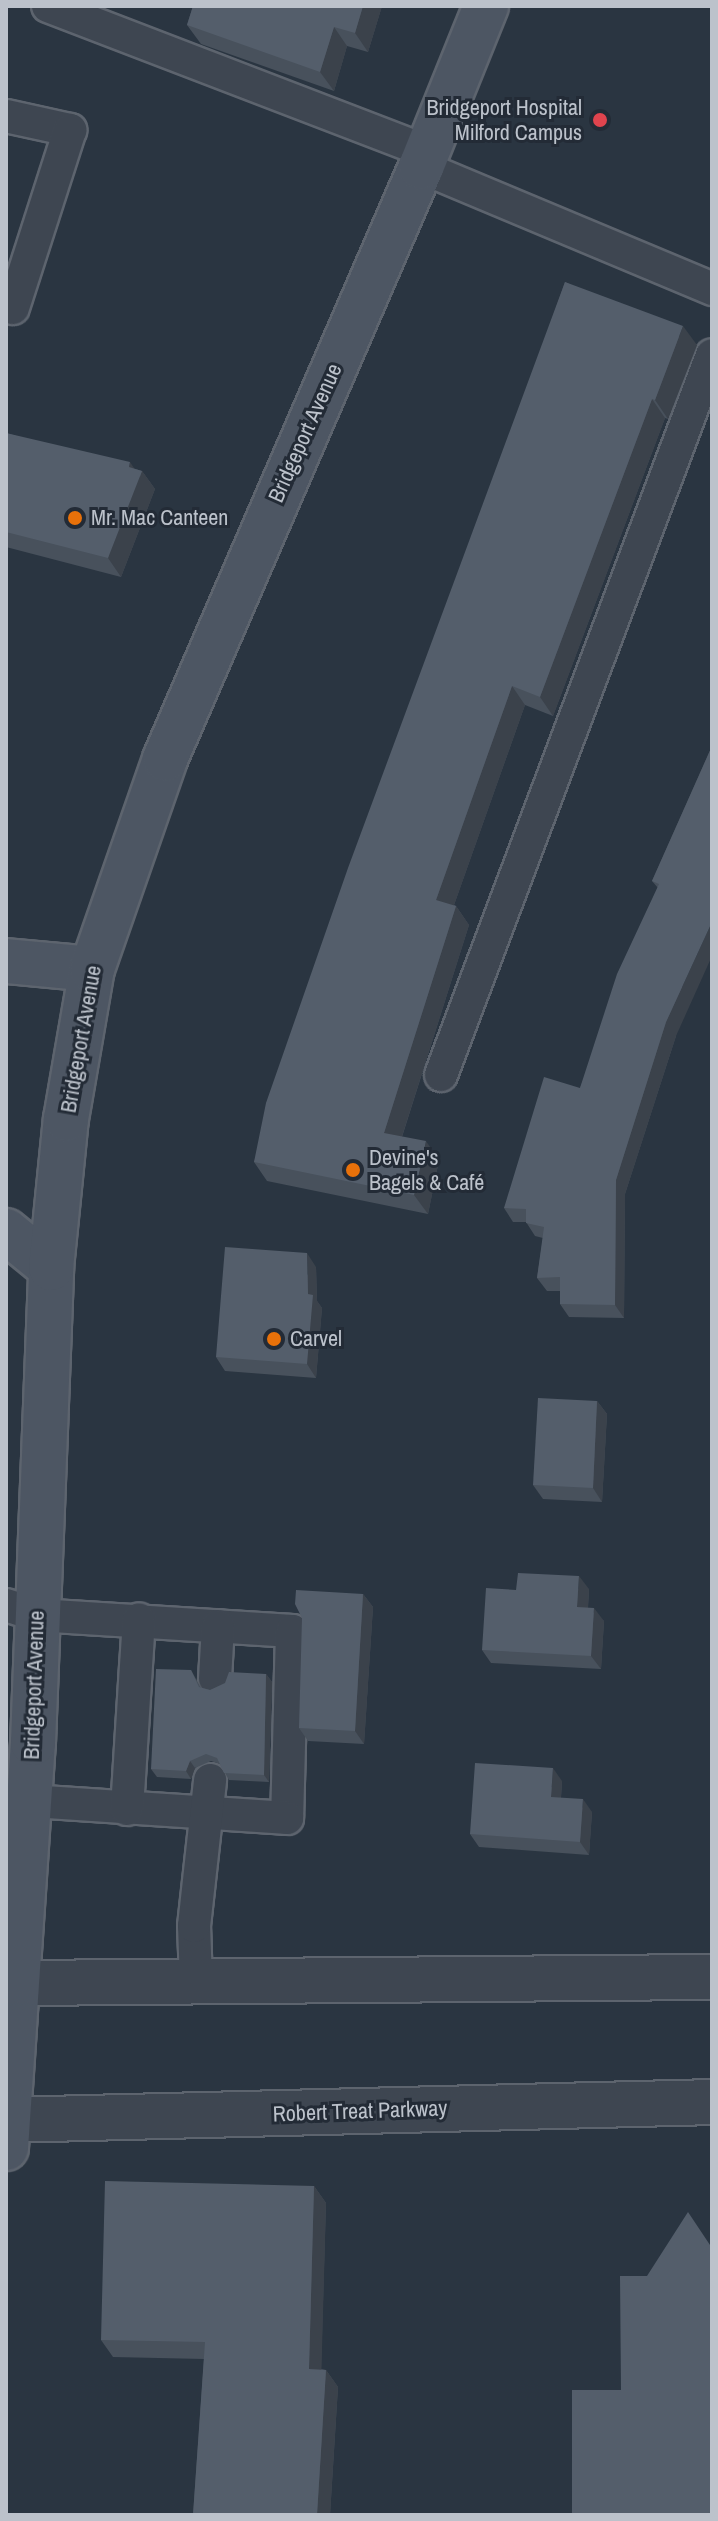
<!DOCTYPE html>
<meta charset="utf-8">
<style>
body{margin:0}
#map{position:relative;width:718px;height:2521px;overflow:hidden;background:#2a3541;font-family:"Archivo Narrow",sans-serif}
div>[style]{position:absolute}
.roads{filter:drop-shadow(2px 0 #5d646e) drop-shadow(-2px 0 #5d646e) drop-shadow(0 2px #5d646e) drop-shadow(0 -2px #5d646e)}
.service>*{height:32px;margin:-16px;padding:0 16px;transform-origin:16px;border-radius:16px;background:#3e4651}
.tertiary>*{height:44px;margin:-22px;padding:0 22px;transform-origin:22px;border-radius:22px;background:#3e4651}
.secondary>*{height:44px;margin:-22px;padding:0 22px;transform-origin:22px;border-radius:22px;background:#4d5663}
.wall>*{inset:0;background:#48515c}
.shaded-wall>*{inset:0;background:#3b424b}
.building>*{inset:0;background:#545e6b}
.dots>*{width:22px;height:22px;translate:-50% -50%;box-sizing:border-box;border:4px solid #232b36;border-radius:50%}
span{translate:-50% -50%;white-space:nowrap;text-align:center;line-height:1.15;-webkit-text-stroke:6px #232b36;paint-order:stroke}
.poi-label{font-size:22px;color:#bcc2cb}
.right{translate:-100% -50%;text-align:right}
.left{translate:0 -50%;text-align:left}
.street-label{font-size:22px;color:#bcc2cb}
.frame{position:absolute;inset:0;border:8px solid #bcc2cb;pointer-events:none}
</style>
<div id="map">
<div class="roads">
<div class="service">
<div style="left:48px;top:6px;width:407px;rotate:21deg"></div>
<div style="left:6px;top:116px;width:66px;rotate:12.3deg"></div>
<div style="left:70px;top:130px;width:187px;rotate:107.8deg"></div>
<div style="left:421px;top:167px;width:316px;rotate:22.7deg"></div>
<div style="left:441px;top:1075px;width:769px;rotate:-69.37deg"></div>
<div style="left:6px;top:1605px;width:33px;rotate:18deg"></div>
<div style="left:37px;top:1615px;width:256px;rotate:3.6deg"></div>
<div style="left:292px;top:1631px;width:187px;rotate:91.5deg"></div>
<div style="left:287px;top:1818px;width:258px;rotate:-176.2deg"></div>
<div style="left:215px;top:1679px;width:53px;rotate:-86.8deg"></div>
<div style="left:127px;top:1809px;width:190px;rotate:-86.4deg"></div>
<div style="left:196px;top:1982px;width:56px;rotate:-92deg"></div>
<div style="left:194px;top:1926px;width:147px;rotate:-83.7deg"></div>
</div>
<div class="tertiary">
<div style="left:20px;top:1983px;width:692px;rotate:-0.5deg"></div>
<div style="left:8px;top:2120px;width:704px;rotate:-1.46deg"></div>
</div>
<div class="secondary">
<div style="left:6px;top:961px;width:86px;rotate:5.3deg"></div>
<div style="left:6px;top:1231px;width:58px;rotate:39.4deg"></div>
<div style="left:6px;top:2148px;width:406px;rotate:-86.2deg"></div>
<div style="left:33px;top:1743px;width:475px;rotate:-87.8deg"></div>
<div style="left:51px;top:1268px;width:150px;rotate:-84.3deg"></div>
<div style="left:66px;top:1119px;width:152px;rotate:-80.2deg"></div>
<div style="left:92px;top:969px;width:222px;rotate:-70.8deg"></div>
<div style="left:165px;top:759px;width:645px;rotate:-66.61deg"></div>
<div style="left:421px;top:167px;width:174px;rotate:-68deg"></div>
</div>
</div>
<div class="wall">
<div style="clip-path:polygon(193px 6px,382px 6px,368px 52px,347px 46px,334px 91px,201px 44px,187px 25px)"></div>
<div style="clip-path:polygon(565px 282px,697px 345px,668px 419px,665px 418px,553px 716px,525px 705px,454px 905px,456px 906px,469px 925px,402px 1137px,439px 1160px,428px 1214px,267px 1181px,254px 1162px)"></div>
<div style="clip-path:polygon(6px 433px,142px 471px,155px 489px,121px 577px,6px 547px)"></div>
<div style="clip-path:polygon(712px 746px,676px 1036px,625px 1194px,624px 1318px,569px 1317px,560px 1304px,560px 1291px,547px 1291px,537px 1278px,543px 1238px,535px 1236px,526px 1222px,513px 1222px,504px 1208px,580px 1088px,658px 888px,652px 881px)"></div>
<div style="clip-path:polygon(316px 1267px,317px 1301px,322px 1308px,316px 1378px,225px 1371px,216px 1357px)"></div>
<div style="clip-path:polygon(597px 1401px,607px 1414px,602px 1502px,543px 1499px,533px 1485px)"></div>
<div style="clip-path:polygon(589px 1589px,588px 1608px,604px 1621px,601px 1669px,491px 1663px,482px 1650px,516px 1590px)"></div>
<div style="clip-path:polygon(363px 1594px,373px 1607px,364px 1744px,308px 1741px,299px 1728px)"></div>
<div style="clip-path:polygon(191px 1670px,201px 1688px,210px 1690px,266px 1674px,272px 1682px,269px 1782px,229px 1780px,220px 1764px,211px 1761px,195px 1768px,191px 1779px,157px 1777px,151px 1769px)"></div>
<div style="clip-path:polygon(562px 1781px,561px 1798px,592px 1812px,589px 1855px,479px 1847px,470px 1834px)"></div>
<div style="clip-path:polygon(314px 2186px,326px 2203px,321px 2369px,326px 2370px,338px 2387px,330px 2515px,193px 2515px,204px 2359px,113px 2357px,101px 2340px)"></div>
</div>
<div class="shaded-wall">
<div style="clip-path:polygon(363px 6px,382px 6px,368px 52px,355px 33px)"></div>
<div style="clip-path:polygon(334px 27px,347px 46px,334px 91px,320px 72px)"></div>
<div style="clip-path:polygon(683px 326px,697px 345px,668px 419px,655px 400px)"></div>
<div style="clip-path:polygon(652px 399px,665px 418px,553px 716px,540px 697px)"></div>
<div style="clip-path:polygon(130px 462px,140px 477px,142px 471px,155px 489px,121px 577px,108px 558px)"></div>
<div style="clip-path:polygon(512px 686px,525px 705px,449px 919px,436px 900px)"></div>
<div style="clip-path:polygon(456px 906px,469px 925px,397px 1152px,384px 1133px)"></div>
<div style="clip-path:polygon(712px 922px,712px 956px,676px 1036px,625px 1194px,624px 1318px,615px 1305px,616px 1180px,666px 1022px)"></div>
<div style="clip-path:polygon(426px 1141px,439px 1160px,428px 1214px,414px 1195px)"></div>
<div style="clip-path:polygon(307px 1253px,316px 1267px,317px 1301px,322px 1308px,316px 1378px,307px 1364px,308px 1294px)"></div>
<div style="clip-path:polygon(597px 1401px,607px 1414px,602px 1502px,593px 1488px)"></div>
<div style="clip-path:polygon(579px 1576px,589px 1589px,587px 1621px,577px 1607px)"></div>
<div style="clip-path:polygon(363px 1594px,373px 1607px,364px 1744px,355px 1731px)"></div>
<div style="clip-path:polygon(594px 1608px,604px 1621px,601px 1669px,591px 1656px)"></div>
<div style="clip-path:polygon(266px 1674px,272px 1682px,269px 1782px,264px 1775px)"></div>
<div style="clip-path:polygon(190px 1761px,195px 1768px,191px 1779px,186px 1771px)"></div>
<div style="clip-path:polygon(553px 1768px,562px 1781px,560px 1810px,551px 1797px)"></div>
<div style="clip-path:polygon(583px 1799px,592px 1812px,589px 1855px,580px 1842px)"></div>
<div style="clip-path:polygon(314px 2186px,326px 2203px,321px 2386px,309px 2369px)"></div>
<div style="clip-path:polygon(326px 2370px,338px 2387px,330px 2515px,317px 2515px)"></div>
</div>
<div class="building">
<div style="clip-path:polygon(193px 6px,363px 6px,355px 33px,334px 27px,320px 72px,187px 25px)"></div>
<div style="clip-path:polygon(565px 282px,683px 326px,655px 400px,652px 399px,540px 697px,512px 686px,436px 900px,456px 906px,384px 1133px,426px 1141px,414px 1195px,254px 1162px,266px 1103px,348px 868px)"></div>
<div style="clip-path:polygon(6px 433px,130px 462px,129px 467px,142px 471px,108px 558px,6px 532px)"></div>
<div style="clip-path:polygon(712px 746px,712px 922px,666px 1022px,616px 1180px,615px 1305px,560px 1304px,560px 1277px,537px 1278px,544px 1227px,526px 1223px,526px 1209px,504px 1208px,544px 1077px,580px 1088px,617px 974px,659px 884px,652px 881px)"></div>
<div style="clip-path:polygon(225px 1247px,307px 1253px,308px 1294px,313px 1295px,307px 1364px,216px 1357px)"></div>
<div style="clip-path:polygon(538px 1398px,597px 1401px,593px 1488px,533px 1485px)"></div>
<div style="clip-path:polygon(518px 1573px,579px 1576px,577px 1607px,594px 1608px,591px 1656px,482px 1650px,486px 1588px,516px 1590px)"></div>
<div style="clip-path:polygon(296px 1590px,363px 1594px,355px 1731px,299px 1728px,302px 1618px,295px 1604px)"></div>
<div style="clip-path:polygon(156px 1669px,191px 1670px,199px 1687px,210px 1690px,225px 1683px,229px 1672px,266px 1674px,264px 1775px,224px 1773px,217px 1758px,206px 1754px,190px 1761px,186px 1771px,151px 1769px)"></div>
<div style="clip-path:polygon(475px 1763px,553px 1768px,551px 1797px,583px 1799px,580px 1842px,470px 1834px)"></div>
<div style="clip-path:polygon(105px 2181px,314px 2186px,309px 2369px,326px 2370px,317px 2515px,193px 2515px,205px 2342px,101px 2340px)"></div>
<div style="clip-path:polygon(688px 2212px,712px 2248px,712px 2515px,572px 2515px,572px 2390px,621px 2390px,620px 2276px,647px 2276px)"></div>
</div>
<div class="dots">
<div style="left:600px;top:120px;background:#e0444e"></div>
<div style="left:75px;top:518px;background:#e8710a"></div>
<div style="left:353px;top:1170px;background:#e8710a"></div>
<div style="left:274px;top:1339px;background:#e8710a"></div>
</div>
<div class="poi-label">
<span class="right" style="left:582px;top:120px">Bridgeport Hospital<br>Milford Campus</span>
<span class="left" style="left:91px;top:518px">Mr. Mac Canteen</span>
<span class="left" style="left:369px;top:1170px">Devine's<br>Bagels &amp; Café</span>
<span class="left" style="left:290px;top:1339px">Carvel</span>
</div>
<div class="street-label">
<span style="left:305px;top:433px;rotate:-66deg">Bridgeport Avenue</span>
<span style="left:81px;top:1039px;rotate:-80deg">Bridgeport Avenue</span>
<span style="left:34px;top:1685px;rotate:-88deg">Bridgeport Avenue</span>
<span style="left:360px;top:2111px;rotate:-2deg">Robert Treat Parkway</span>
</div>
<div class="frame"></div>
</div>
